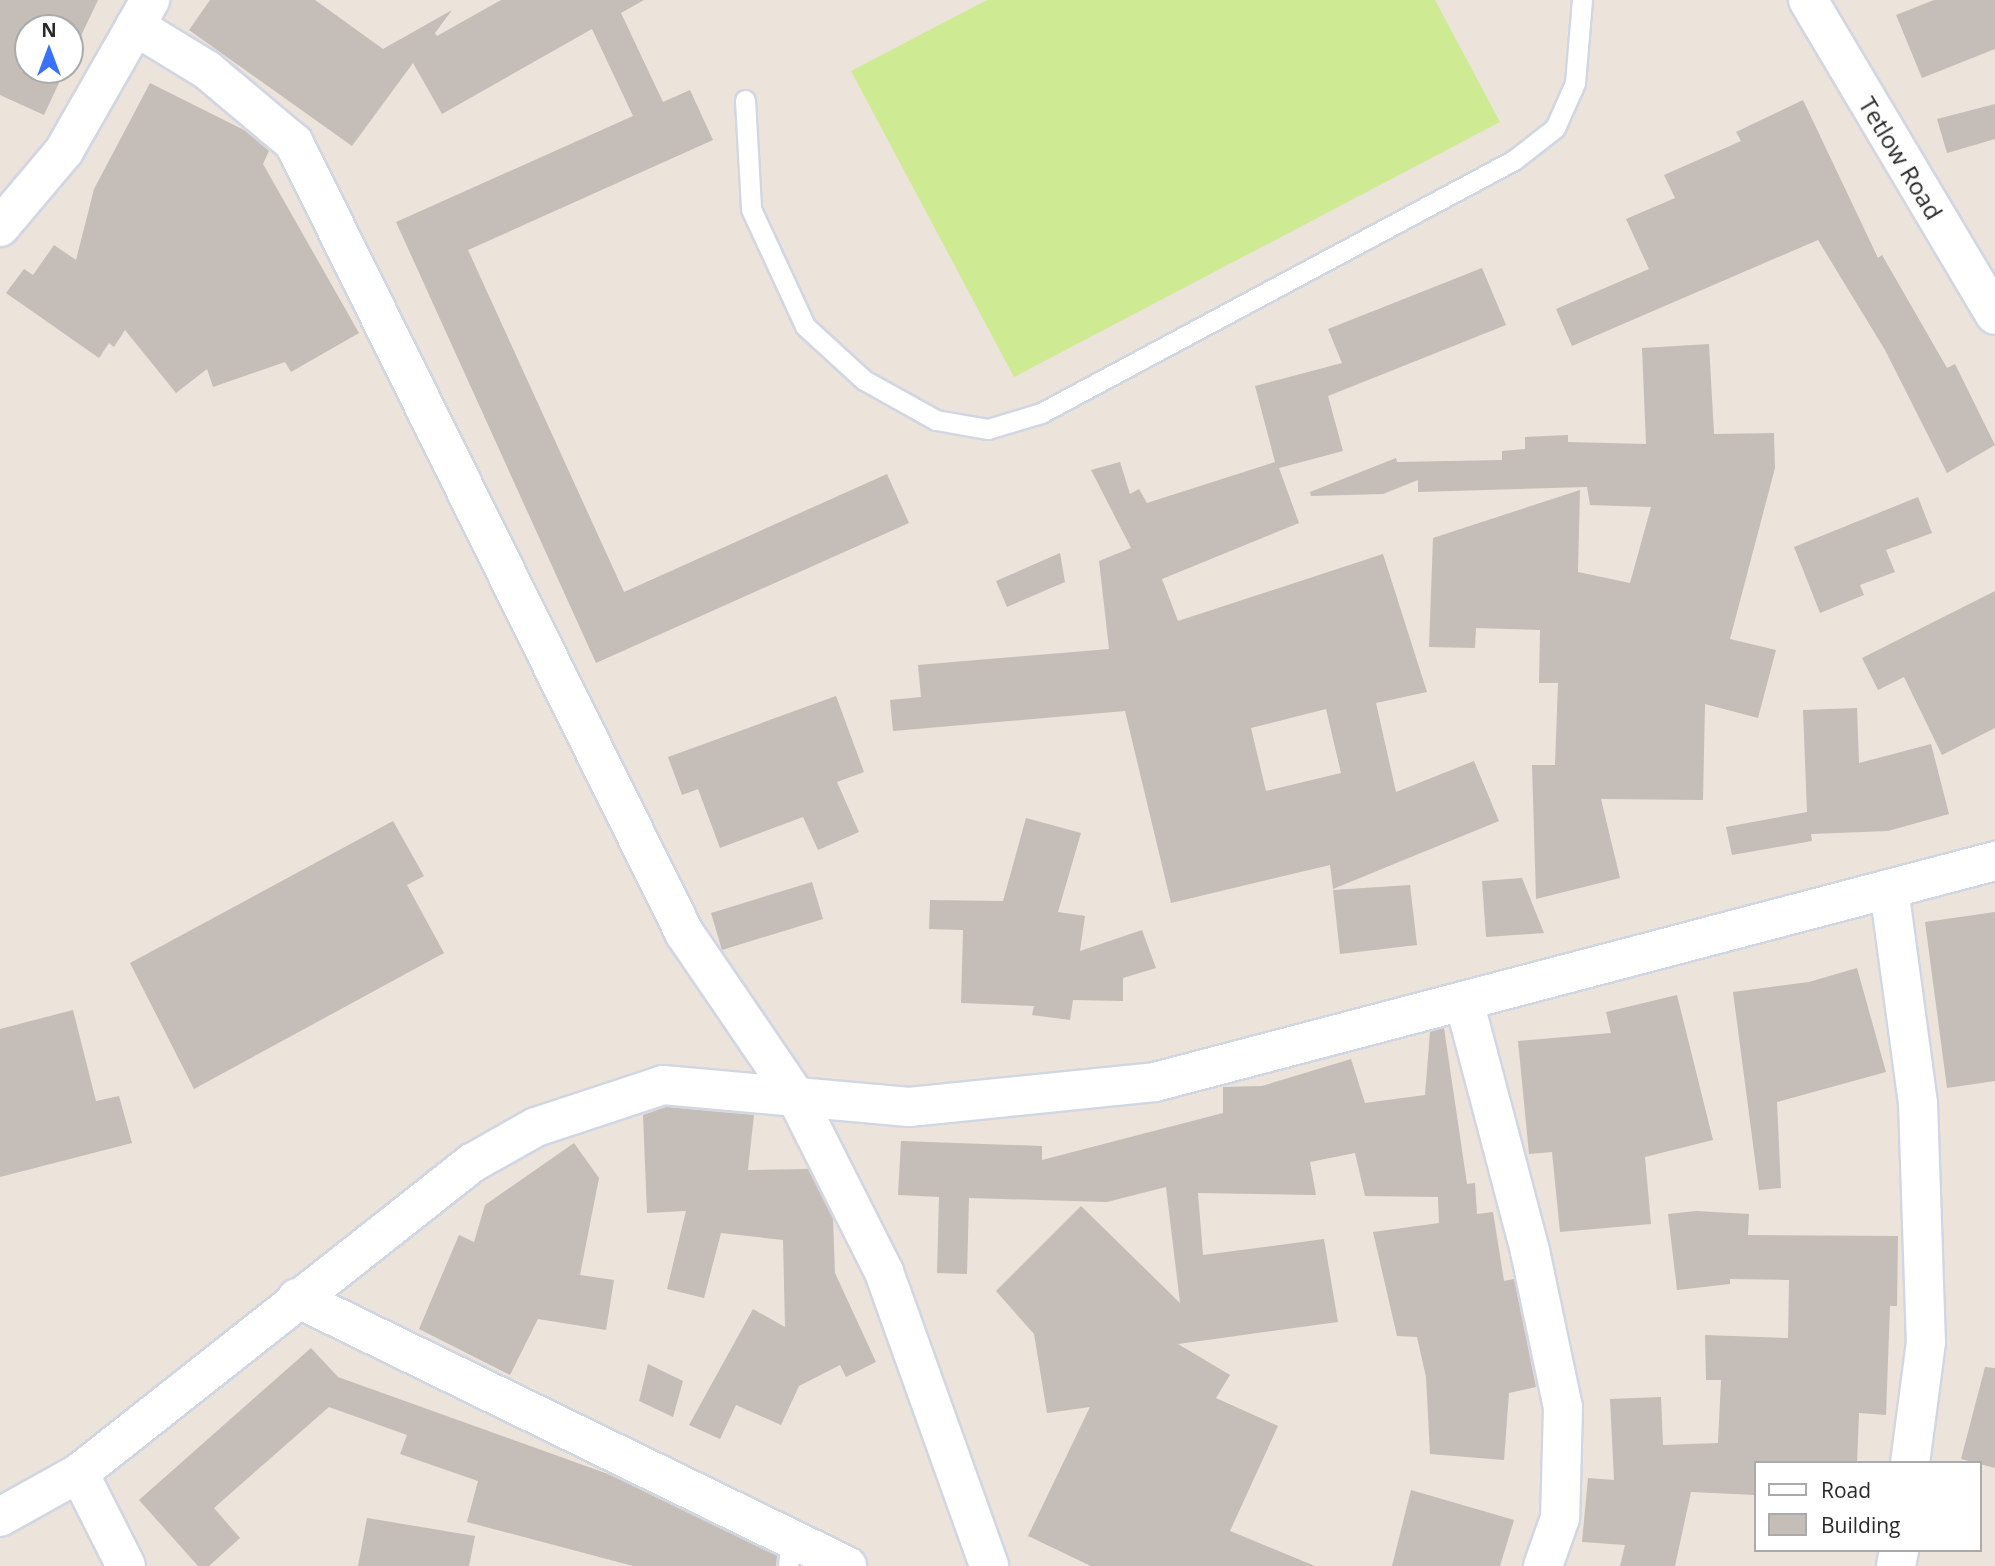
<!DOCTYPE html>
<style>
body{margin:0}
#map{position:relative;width:1995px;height:1566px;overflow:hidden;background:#ece3db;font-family:"Open Sans",sans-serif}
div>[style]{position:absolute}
.pitch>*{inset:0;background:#ceeb93}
.building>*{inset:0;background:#c4bdb8}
.roads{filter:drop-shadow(2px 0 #d1d6e3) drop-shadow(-2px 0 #d1d6e3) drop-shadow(0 2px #d1d6e3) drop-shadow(0 -2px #d1d6e3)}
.lane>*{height:19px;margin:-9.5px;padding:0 9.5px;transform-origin:9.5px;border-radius:9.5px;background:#fff}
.street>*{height:38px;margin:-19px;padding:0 19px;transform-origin:19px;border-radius:19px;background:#fff}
.secondary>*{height:38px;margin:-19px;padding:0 19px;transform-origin:19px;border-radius:19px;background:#fff}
span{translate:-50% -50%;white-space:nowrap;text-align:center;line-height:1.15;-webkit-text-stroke:7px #fff;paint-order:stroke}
.street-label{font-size:24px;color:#2a2a2a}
.legend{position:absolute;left:1754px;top:1461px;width:228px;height:91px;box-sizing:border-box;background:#fff;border:2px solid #aaa;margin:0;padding:9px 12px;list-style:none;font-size:21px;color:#2a2a2a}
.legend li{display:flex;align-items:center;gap:14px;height:35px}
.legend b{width:35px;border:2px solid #aaa}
.north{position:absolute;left:14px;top:14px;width:70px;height:70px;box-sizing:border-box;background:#fff;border:2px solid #aaa;border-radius:50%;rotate:0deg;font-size:19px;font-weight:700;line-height:28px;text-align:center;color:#2a2a2a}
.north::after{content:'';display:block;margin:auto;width:24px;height:32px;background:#3971fb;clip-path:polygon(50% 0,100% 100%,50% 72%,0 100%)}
</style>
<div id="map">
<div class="pitch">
<div style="clip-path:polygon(987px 0,1435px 0,1500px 122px,1014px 377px,851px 71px)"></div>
</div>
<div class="building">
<div style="clip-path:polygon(0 0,98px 0,70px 59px,70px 28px,28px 28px,28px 70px,65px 70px,44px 115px,0 95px)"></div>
<div style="clip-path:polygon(210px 0,315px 0,383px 49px,452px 10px,435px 33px,437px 36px,501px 0,644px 0,621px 13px,663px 102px,690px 90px,713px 140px,468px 250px,624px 592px,887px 474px,909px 523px,596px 663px,396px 222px,633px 116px,592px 29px,442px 114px,413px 63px,352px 146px,189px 30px)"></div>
<div style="clip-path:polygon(1934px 0,1995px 0,1995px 49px,1922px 78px,1896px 15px)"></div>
<div style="clip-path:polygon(150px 83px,244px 130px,269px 151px,263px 164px,359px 333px,291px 372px,285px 362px,213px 387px,207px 369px,176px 393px,125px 330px,114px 347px,109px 343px,99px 358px,6px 293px,24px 269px,33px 275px,54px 245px,76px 260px,94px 189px)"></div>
<div style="clip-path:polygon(1803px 100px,1878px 258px,1882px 255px,1947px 368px,1955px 364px,1995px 445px,1947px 473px,1885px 350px,1818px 240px,1572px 346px,1556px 309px,1649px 269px,1626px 219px,1675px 198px,1664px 175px,1741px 141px,1736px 132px)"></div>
<div style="clip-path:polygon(1995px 104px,1995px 139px,1947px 153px,1937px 119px)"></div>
<div style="clip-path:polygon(evenodd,1482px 268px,1506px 325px,1328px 396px,1343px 451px,1279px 468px,1299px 523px,1162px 579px,1178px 621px,1383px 554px,1427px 692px,1376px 703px,1396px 792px,1474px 761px,1499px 821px,1333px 889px,1330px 865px,1171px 903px,1125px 711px,893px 731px,890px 700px,921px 697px,918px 665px,1109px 649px,1099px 561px,1131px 548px,1091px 470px,1120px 462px,1130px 494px,1139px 489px,1147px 503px,1275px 462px,1255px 386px,1342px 363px,1328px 329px,1482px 268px,1326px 709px,1341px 773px,1266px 791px,1251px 728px,1326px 709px)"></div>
<div style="clip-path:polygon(1709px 344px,1714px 434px,1774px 433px,1775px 468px,1730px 639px,1776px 650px,1758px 718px,1705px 704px,1703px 800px,1601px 799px,1620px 878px,1536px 899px,1532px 765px,1555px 765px,1558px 683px,1539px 683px,1540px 630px,1476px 628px,1475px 648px,1429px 647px,1433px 538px,1580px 490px,1578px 572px,1630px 583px,1651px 507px,1590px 505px,1587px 487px,1418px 492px,1418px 480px,1383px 494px,1311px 496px,1310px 492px,1396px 458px,1397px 462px,1502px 460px,1502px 451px,1525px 449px,1525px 437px,1568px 435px,1568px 442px,1646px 444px,1642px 348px)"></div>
<div style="clip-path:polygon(1918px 497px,1932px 533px,1886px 550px,1895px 572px,1860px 585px,1864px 595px,1820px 613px,1794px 547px)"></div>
<div style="clip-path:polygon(1060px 553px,1065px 582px,1007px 607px,996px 581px)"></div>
<div style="clip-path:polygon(1995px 591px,1995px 728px,1942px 755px,1904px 677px,1878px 690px,1862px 658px)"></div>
<div style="clip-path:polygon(836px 696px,864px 772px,837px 782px,859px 832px,818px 850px,803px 817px,720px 848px,698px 789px,682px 795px,668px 757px)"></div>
<div style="clip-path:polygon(1857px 708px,1859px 763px,1931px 744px,1949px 814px,1888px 831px,1811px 834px,1812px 841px,1732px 855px,1726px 827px,1807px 812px,1803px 710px)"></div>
<div style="clip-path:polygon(1026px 818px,1081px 833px,1058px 912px,1085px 916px,1080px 951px,1142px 930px,1156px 968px,1123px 978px,1123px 1001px,1073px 1000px,1070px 1020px,1032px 1015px,1034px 1006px,961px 1003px,963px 930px,929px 929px,930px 900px,1003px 901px)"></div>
<div style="clip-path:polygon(393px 821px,424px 876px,407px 885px,444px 953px,194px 1089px,130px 963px)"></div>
<div style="clip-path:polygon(1522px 878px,1544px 933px,1486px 937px,1482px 881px)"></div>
<div style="clip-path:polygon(812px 882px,823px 919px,722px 950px,711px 913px)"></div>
<div style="clip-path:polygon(1410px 885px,1417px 945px,1340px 954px,1333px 890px)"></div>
<div style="clip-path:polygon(1995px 912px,1995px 1081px,1947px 1088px,1925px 922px)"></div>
<div style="clip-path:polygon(1857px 968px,1886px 1072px,1777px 1102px,1781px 1188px,1759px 1190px,1733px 992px,1809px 982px)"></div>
<div style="clip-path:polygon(1677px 995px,1713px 1140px,1645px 1157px,1651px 1224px,1560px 1232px,1552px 1152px,1529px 1154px,1518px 1041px,1611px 1033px,1606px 1012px)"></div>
<div style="clip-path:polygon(73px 1010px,96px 1101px,119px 1096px,132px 1143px,0 1177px,0 1029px)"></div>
<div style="clip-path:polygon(1444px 1028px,1467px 1184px,1475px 1183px,1477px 1214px,1493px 1212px,1504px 1281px,1514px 1279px,1536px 1387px,1509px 1393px,1504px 1460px,1430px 1454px,1426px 1377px,1417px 1337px,1397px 1336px,1373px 1232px,1439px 1223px,1438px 1197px,1365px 1196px,1355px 1153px,1310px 1162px,1316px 1195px,1198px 1193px,1203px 1255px,1324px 1239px,1338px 1322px,1178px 1344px,1230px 1375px,1216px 1398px,1278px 1426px,1230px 1531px,1315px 1566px,1091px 1566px,1028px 1536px,1090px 1407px,1047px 1413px,1034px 1334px,996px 1291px,1081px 1206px,1180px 1303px,1166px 1187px,1107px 1202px,969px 1198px,967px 1274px,937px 1273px,939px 1197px,898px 1195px,901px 1141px,1042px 1146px,1042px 1160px,1223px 1113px,1223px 1087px,1262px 1086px,1351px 1059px,1365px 1103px,1425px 1095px,1430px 1032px)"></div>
<div style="clip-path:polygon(666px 1107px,754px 1115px,748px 1170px,808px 1169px,833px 1219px,835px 1273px,876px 1362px,846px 1377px,840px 1365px,799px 1386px,781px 1425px,736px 1405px,720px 1439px,689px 1425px,753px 1309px,785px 1327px,783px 1240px,721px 1233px,704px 1298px,667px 1289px,686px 1211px,647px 1213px,643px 1115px)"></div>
<div style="clip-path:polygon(574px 1143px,599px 1178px,580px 1275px,614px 1280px,606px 1330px,538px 1319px,510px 1375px,419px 1329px,459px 1235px,474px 1242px,485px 1205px)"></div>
<div style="clip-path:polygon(1696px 1211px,1749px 1214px,1748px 1235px,1898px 1236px,1897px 1306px,1890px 1306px,1886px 1415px,1859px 1413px,1857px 1463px,1755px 1463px,1755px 1495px,1691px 1492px,1675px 1566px,1620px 1566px,1625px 1545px,1582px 1542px,1588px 1478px,1614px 1480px,1610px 1399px,1661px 1397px,1663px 1445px,1718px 1443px,1721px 1380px,1706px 1380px,1705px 1335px,1788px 1338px,1789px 1280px,1730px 1279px,1730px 1284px,1677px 1290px,1668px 1214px)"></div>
<div style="clip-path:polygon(311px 1348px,338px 1377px,608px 1474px,777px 1556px,776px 1566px,633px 1566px,467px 1522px,478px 1481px,400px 1454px,407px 1435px,329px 1407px,214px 1508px,240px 1538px,209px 1566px,198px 1566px,139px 1500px)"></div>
<div style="clip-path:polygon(648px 1364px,683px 1381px,673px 1417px,639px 1401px)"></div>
<div style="clip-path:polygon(1985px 1367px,1995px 1368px,1995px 1468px,1961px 1459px)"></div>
<div style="clip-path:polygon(1411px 1490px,1514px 1520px,1500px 1566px,1392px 1566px)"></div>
<div style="clip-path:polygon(367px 1518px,475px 1536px,469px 1566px,358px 1566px)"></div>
</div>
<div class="roads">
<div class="lane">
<div style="left:745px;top:100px;width:109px;rotate:86.8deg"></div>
<div style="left:751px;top:209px;width:129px;rotate:65.2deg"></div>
<div style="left:805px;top:326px;width:80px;rotate:42.5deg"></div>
<div style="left:864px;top:380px;width:82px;rotate:29.1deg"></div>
<div style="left:936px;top:420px;width:53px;rotate:9.8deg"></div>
<div style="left:988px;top:429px;width:55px;rotate:-16.8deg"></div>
<div style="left:1041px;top:413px;width:536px;rotate:-28.14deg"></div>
<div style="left:1514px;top:160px;width:52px;rotate:-38deg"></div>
<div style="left:1555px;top:128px;width:49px;rotate:-66deg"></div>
<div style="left:1575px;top:83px;width:83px;rotate:-85.2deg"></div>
<div style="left:788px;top:1566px;width:27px;rotate:-84deg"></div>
</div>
<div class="street">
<div style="left:135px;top:26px;width:84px;rotate:31.4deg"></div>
<div style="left:207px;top:70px;width:114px;rotate:40deg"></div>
<div style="left:294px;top:143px;width:882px;rotate:63.7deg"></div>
<div style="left:685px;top:934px;width:197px;rotate:55.7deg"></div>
<div style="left:796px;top:1097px;width:196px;rotate:63.3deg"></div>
<div style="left:884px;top:1272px;width:312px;rotate:70.3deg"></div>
<div style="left:1889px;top:889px;width:216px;rotate:82.3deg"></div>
<div style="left:1918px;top:1103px;width:239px;rotate:88.1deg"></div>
<div style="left:1926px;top:1342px;width:122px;rotate:97.5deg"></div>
<div style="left:1464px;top:1001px;width:259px;rotate:75.2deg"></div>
<div style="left:1530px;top:1251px;width:159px;rotate:78.1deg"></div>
<div style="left:1563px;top:1407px;width:111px;rotate:91.5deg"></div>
<div style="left:1560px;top:1518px;width:51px;rotate:109.5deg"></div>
<div style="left:79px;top:1473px;width:104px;rotate:63.2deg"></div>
<div style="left:1896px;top:1566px;width:16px;rotate:-79deg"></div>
</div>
<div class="secondary">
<div style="left:1808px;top:0;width:366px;rotate:59.3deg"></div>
<div style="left:0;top:227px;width:99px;rotate:-49.9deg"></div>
<div style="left:64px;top:151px;width:174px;rotate:-60.3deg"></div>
<div style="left:297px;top:1298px;width:612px;rotate:25.98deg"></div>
<div style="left:0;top:1517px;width:90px;rotate:-29.1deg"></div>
<div style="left:79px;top:1473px;width:501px;rotate:-38.27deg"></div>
<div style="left:472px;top:1163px;width:73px;rotate:-29.4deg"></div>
<div style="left:536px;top:1127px;width:134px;rotate:-18.3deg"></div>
<div style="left:663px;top:1085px;width:247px;rotate:5.1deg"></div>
<div style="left:909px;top:1107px;width:247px;rotate:-5.8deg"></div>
<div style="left:1155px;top:1082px;width:869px;rotate:-14.74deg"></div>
</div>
</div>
<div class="street-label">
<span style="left:1901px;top:158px;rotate:59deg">Tetlow Road</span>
</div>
<ul class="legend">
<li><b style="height:9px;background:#fff"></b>Road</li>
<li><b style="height:19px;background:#c4bdb8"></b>Building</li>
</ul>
<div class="north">N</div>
</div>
